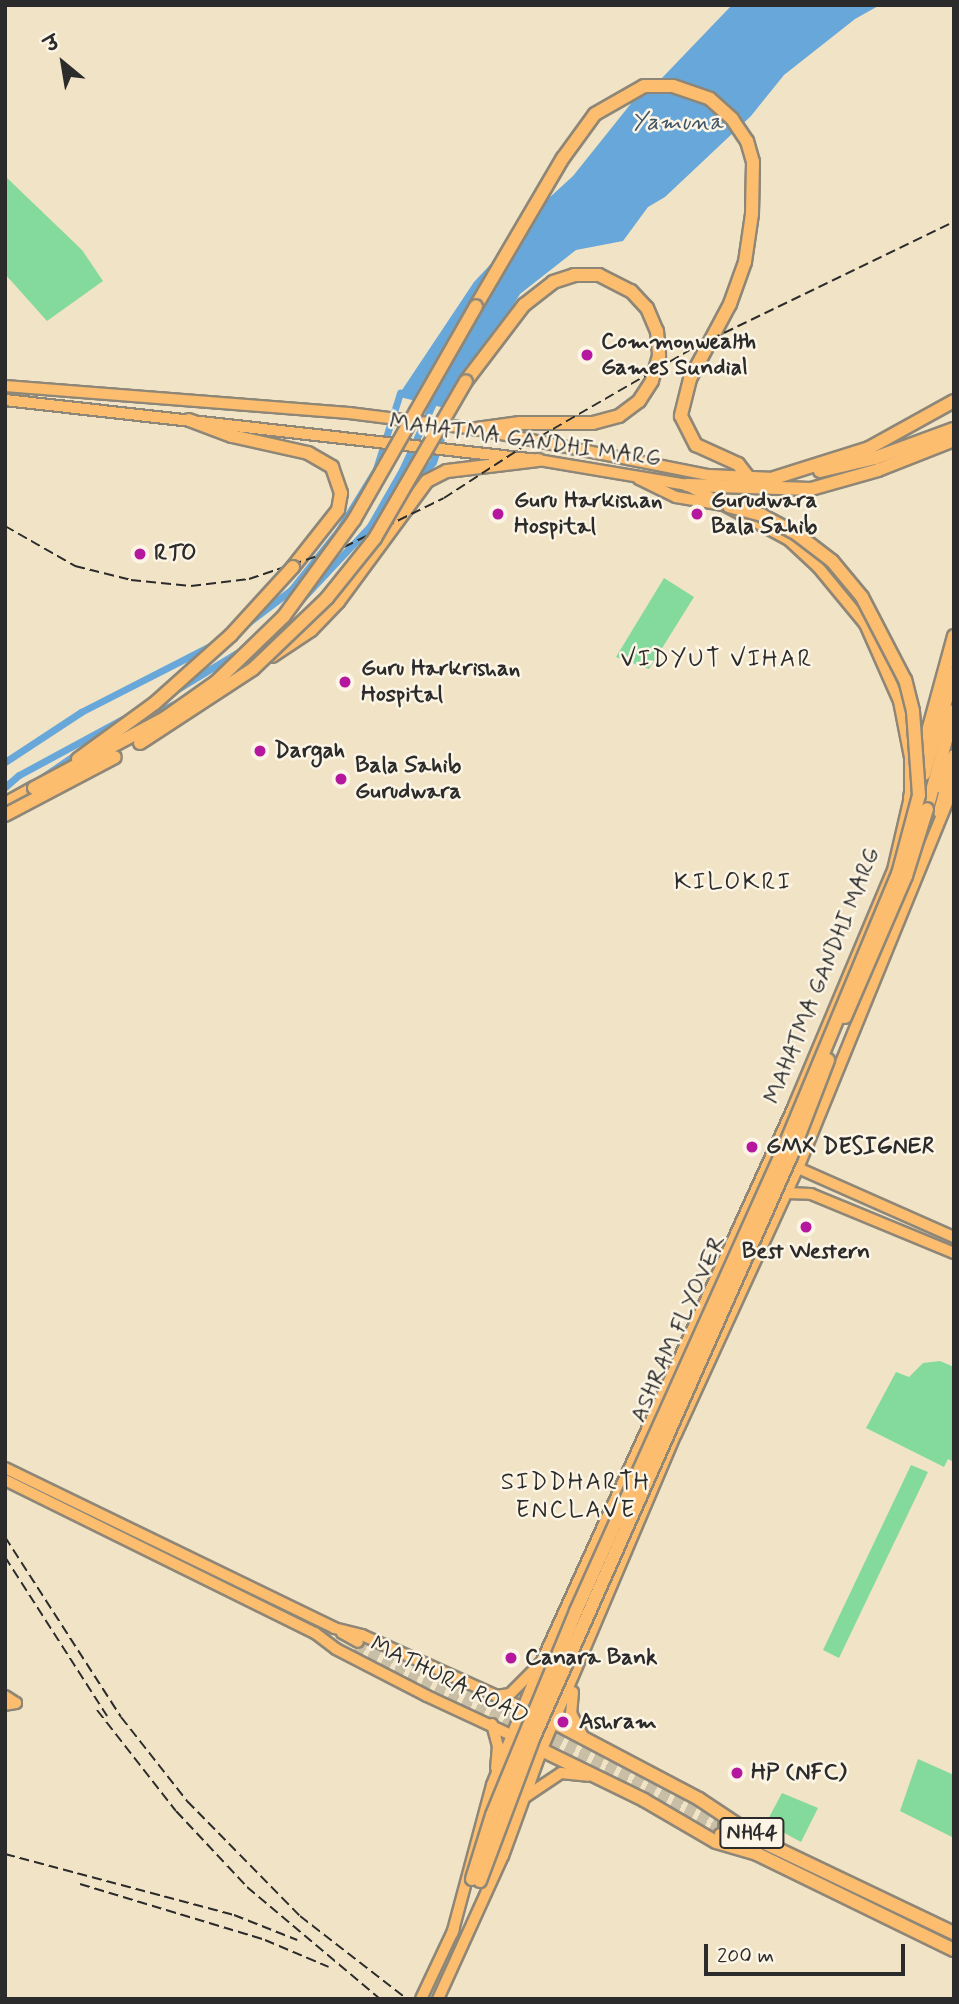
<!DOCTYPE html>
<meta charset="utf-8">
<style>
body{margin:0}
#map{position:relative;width:959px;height:2004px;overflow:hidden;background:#f1e3c5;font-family:Mynerve,"Playpen Sans Deva",sans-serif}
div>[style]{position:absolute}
.green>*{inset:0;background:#84da9d}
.water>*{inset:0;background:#67a7da}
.canal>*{height:7px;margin:-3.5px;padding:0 3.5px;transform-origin:3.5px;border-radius:3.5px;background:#67a7da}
.major-tunnel>*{height:10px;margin-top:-5px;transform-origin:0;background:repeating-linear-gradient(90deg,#c9bea6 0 10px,transparent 0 15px)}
.roads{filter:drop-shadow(2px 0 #8e8778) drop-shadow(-2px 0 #8e8778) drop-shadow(0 2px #8e8778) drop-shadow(0 -2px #8e8778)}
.major>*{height:10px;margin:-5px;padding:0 5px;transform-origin:5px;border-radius:5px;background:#fcbd6f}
.highway>*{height:12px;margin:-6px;padding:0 6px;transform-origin:6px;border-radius:6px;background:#fcbd6f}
.rail>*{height:2px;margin-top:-1px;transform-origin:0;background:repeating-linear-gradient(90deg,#2b2b2b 0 10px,transparent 0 15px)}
.bridges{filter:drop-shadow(2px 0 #8e8778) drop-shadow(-2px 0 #8e8778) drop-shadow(0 2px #8e8778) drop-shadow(0 -2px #8e8778)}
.highway-bridge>*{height:12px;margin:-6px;padding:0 6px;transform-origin:6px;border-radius:6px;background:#fcbd6f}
.dots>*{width:19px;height:19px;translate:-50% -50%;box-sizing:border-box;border:4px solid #fcf5e5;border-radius:50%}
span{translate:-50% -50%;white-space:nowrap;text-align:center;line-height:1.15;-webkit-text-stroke:5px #fcf5e5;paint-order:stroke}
.shield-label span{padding:2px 5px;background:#fcf5e5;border:2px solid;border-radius:5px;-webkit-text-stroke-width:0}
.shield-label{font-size:21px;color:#2b2b2b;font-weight:700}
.poi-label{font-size:23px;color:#2b2b2b;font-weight:700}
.left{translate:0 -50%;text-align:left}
.street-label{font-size:23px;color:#2b2b2b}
.water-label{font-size:24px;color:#405668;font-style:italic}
.neighbourhood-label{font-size:24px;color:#2b2b2b;letter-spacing:2px}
.frame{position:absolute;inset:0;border:7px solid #2b2b2b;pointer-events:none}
.north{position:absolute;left:28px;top:28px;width:70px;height:70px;-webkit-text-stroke:5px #fcf5e5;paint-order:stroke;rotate:330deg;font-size:19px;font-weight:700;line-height:28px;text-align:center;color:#2b2b2b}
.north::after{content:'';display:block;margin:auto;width:24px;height:32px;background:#2b2b2b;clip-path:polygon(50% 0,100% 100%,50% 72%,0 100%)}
.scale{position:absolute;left:704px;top:1944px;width:201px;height:32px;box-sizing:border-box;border:4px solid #2b2b2b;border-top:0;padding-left:9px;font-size:21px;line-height:24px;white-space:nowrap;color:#2b2b2b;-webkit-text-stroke:5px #fcf5e5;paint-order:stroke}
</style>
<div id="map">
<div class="green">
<div style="clip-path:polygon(5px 176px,82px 250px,103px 281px,47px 321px,5px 274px)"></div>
<div style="clip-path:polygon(664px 578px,694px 597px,649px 669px,616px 657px)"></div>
<div style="clip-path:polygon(940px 1361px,954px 1367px,954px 1462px,948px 1459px,944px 1467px,866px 1428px,896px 1372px,909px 1377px,923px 1363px)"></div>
<div style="clip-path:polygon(911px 1465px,928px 1472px,839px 1658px,823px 1650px)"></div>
<div style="clip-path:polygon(918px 1759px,954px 1775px,954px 1838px,900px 1811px)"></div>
<div style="clip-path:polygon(782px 1793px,818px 1808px,801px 1842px,766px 1823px)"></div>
</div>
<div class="water">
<div style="clip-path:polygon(732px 5px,880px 5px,855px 19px,784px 75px,751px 116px,665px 197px,648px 207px,623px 241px,576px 250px,520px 294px,454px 403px,400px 393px,474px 282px,516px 237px,526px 219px,573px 176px,641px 91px,661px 79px)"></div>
</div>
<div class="canal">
<div style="left:402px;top:500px;width:49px;rotate:-50.8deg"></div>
<div style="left:433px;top:462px;width:40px;rotate:-71.1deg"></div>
<div style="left:298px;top:603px;width:105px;rotate:-46.9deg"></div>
<div style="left:370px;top:526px;width:64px;rotate:-60.3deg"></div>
<div style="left:402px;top:470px;width:76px;rotate:-65.1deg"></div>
<div style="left:245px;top:625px;width:58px;rotate:-37.3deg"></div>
<div style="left:291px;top:590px;width:75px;rotate:-51.5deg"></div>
<div style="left:338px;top:531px;width:73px;rotate:-58.5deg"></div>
<div style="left:376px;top:469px;width:80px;rotate:-72.5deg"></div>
<div style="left:400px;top:393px;width:55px;rotate:13.8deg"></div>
<div style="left:176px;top:690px;width:75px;rotate:-31.4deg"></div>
<div style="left:136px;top:723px;width:51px;rotate:-26.6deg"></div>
<div style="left:5px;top:762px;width:91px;rotate:-33.3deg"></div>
<div style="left:81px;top:712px;width:149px;rotate:-27.1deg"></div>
<div style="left:31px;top:785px;width:62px;rotate:-34.5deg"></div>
<div style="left:5px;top:787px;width:18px;rotate:-41deg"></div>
<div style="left:19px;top:775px;width:128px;rotate:-28.4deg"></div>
</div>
<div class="major-tunnel">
<div style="left:358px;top:1642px;width:187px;rotate:25.1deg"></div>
<div style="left:354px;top:1650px;width:187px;rotate:25.1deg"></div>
<div style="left:542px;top:1727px;width:207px;rotate:28.5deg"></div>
<div style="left:538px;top:1735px;width:207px;rotate:28.5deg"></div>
</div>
<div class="roads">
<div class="major">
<div style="left:5px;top:386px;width:345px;rotate:4.5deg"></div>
<div style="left:349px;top:413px;width:128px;rotate:7.2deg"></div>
<div style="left:476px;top:429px;width:237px;rotate:11.2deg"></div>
<div style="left:709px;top:475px;width:65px;rotate:2.6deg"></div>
<div style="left:5px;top:400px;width:536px;rotate:6.42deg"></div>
<div style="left:538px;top:460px;width:151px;rotate:9.5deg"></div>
<div style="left:687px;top:485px;width:116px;rotate:28.3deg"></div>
<div style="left:789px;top:540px;width:40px;rotate:43deg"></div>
<div style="left:818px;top:567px;width:74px;rotate:50.5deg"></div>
<div style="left:865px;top:624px;width:84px;rotate:66.2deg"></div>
<div style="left:899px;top:701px;width:57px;rotate:78.9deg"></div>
<div style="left:910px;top:757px;width:40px;rotate:90deg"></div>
<div style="left:910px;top:797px;width:75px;rotate:103.1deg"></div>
<div style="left:893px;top:870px;width:256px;rotate:112.8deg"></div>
<div style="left:794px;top:1106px;width:612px;rotate:114.43deg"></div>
<div style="left:541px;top:1663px;width:131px;rotate:111.9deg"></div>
<div style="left:492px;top:1785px;width:154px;rotate:105deg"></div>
<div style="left:639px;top:479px;width:41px;rotate:25.9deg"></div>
<div style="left:676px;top:497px;width:48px;rotate:9.7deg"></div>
<div style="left:798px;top:1168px;width:171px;rotate:23.9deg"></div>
<div style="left:786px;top:1193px;width:25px;rotate:2deg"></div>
<div style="left:811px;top:1194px;width:155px;rotate:22.4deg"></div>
<div style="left:5px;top:1468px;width:366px;rotate:25.9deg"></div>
<div style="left:334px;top:1628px;width:29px;rotate:14deg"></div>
<div style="left:362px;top:1635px;width:184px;rotate:24.3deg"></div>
<div style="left:5px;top:1480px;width:346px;rotate:26.3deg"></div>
<div style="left:315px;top:1633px;width:26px;rotate:37deg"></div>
<div style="left:336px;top:1649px;width:102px;rotate:27.3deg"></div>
<div style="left:427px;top:1696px;width:95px;rotate:24.9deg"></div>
<div style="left:342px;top:1633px;width:18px;rotate:29deg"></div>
<div style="left:573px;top:1692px;width:21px;rotate:95deg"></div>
<div style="left:571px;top:1713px;width:28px;rotate:63deg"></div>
<div style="left:5px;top:1696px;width:13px;rotate:32deg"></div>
<div style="left:16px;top:1703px;width:11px;rotate:170deg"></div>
<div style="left:496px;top:1696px;width:14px;rotate:-8deg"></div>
<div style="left:510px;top:1694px;width:44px;rotate:-45deg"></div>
<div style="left:492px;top:1724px;width:23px;rotate:75deg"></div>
<div style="left:498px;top:1746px;width:22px;rotate:95deg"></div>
<div style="left:525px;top:1797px;width:43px;rotate:-33.7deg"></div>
<div style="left:561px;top:1773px;width:27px;rotate:6deg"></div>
<div style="left:724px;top:1826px;width:26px;rotate:23deg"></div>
<div style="left:720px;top:1834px;width:25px;rotate:29deg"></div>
<div style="left:421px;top:1999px;width:77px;rotate:-64.8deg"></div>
<div style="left:438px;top:1999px;width:157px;rotate:-65.6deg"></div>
<div style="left:503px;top:1856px;width:114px;rotate:-70deg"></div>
<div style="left:542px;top:1749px;width:342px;rotate:-67deg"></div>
<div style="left:676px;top:1434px;width:293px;rotate:-65.4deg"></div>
<div style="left:798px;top:1168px;width:413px;rotate:-67.8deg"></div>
</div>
<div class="highway">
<div style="left:476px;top:306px;width:172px;rotate:-59.6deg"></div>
<div style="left:563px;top:158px;width:54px;rotate:-54deg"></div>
<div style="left:595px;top:114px;width:56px;rotate:-29.7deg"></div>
<div style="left:644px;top:86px;width:29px"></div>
<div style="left:673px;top:86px;width:39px;rotate:19deg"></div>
<div style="left:710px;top:99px;width:30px;rotate:42deg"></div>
<div style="left:732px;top:119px;width:27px;rotate:56deg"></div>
<div style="left:747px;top:141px;width:22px;rotate:74deg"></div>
<div style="left:753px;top:162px;width:52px;rotate:91.1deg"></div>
<div style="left:752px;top:214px;width:49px;rotate:98.3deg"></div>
<div style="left:745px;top:262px;width:45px;rotate:109.7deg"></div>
<div style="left:730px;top:304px;width:85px;rotate:118.1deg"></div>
<div style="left:690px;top:379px;width:38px;rotate:104deg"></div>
<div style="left:681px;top:416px;width:33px;rotate:63deg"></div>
<div style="left:696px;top:445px;width:46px;rotate:24.3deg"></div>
<div style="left:738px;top:464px;width:16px;rotate:52deg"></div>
<div style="left:466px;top:381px;width:96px;rotate:-52.7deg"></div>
<div style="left:524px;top:305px;width:37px;rotate:-38deg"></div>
<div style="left:553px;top:282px;width:22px;rotate:-18deg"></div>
<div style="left:574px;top:275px;width:25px"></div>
<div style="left:599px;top:275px;width:36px;rotate:27deg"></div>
<div style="left:631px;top:291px;width:23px;rotate:47deg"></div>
<div style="left:647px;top:308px;width:25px;rotate:67deg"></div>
<div style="left:657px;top:331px;width:25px;rotate:85deg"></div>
<div style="left:659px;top:356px;width:26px;rotate:106deg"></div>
<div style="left:652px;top:381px;width:24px;rotate:123deg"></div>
<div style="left:639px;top:401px;width:25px;rotate:143deg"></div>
<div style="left:619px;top:416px;width:27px;rotate:165deg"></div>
<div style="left:593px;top:423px;width:73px;rotate:180deg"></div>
<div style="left:520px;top:423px;width:44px;rotate:172.2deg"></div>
<div style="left:189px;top:420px;width:46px;rotate:20.4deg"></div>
<div style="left:232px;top:436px;width:78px;rotate:12.6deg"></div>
<div style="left:308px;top:453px;width:28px;rotate:30deg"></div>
<div style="left:332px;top:467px;width:28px;rotate:71deg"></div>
<div style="left:341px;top:493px;width:17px;rotate:100deg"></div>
<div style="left:338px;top:510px;width:73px;rotate:128.3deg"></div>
<div style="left:820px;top:471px;width:57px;rotate:-13.3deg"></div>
<div style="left:875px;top:458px;width:84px;rotate:-20.2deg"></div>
<div style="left:774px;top:478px;width:100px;rotate:-17.5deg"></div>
<div style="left:869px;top:448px;width:97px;rotate:-28.9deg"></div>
<div style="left:687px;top:485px;width:124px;rotate:1.8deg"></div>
<div style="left:811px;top:489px;width:70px;rotate:-15.8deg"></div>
<div style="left:878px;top:470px;width:82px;rotate:-21.5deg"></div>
<div style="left:272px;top:656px;width:47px;rotate:-33.7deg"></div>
<div style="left:311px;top:630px;width:39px;rotate:-46deg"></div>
<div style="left:338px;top:602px;width:150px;rotate:-53.7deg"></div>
<div style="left:427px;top:481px;width:22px;rotate:-27deg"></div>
<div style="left:447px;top:471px;width:92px;rotate:-6.9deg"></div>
<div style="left:924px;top:774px;width:105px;rotate:-73.5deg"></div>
<div style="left:938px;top:786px;width:34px;rotate:-62deg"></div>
<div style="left:910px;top:797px;width:167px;rotate:-74.7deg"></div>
<div style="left:5px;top:804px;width:33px;rotate:-29deg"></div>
<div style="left:927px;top:809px;width:102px;rotate:-74.6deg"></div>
<div style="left:940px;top:812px;width:38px;rotate:-75deg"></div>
<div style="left:555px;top:1723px;width:163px;rotate:27.8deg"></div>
<div style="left:699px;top:1799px;width:79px;rotate:33.7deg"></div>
<div style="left:765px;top:1843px;width:209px;rotate:25.5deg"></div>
<div style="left:513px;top:1736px;width:146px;rotate:26deg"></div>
<div style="left:644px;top:1800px;width:83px;rotate:30.3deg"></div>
<div style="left:716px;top:1842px;width:43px;rotate:16.3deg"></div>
<div style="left:757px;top:1854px;width:219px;rotate:26deg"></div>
</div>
</div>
<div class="rail">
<div style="left:5px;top:526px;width:81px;rotate:29.7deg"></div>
<div style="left:75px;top:566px;width:58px;rotate:14deg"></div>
<div style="left:131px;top:580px;width:60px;rotate:5.7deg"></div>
<div style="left:191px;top:586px;width:58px;rotate:-6.9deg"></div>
<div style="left:249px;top:579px;width:100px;rotate:-18.6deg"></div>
<div style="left:344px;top:547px;width:111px;rotate:-26.1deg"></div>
<div style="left:444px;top:498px;width:99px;rotate:-33deg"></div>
<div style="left:527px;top:444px;width:196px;rotate:-30deg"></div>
<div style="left:697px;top:346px;width:285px;rotate:-25.8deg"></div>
<div style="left:5px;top:1537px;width:214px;rotate:57.2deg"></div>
<div style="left:121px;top:1717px;width:107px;rotate:51.8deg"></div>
<div style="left:187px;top:1801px;width:161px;rotate:45.5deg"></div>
<div style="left:300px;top:1916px;width:135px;rotate:37.8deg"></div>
<div style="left:5px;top:1557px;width:189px;rotate:57.3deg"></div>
<div style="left:97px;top:1710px;width:128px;rotate:52deg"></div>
<div style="left:176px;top:1811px;width:104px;rotate:46.9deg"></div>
<div style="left:247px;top:1887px;width:174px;rotate:40.1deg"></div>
<div style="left:5px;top:1854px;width:237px;rotate:14.9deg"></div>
<div style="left:234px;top:1915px;width:68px;rotate:21.6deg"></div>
<div style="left:80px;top:1884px;width:193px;rotate:16.8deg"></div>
<div style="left:265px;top:1940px;width:69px;rotate:22.9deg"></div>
</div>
<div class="bridges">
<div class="highway-bridge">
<div style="left:140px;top:743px;width:135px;rotate:-33.2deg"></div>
<div style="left:253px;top:669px;width:103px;rotate:-43.8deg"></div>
<div style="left:327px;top:598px;width:77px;rotate:-51.3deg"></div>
<div style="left:375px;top:538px;width:181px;rotate:-59.9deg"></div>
<div style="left:78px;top:759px;width:95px;rotate:-36deg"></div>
<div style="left:155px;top:703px;width:102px;rotate:-41.8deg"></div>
<div style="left:231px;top:635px;width:92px;rotate:-47.6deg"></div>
<div style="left:34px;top:788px;width:149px;rotate:-28.1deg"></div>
<div style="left:165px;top:718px;width:62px;rotate:-35.2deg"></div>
<div style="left:216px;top:682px;width:95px;rotate:-44.1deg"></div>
<div style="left:284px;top:616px;width:119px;rotate:-53.9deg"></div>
<div style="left:354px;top:520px;width:246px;rotate:-60.3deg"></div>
<div style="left:5px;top:815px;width:124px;rotate:-27.8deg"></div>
<div style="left:845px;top:1017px;width:154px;rotate:-66.6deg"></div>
<div style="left:906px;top:876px;width:70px;rotate:-72.6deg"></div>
<div style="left:472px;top:1879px;width:67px;rotate:-72.6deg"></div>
<div style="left:492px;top:1815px;width:221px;rotate:-67.6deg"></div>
<div style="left:576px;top:1611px;width:498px;rotate:-65.8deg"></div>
<div style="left:780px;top:1157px;width:307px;rotate:-67.4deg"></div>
<div style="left:898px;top:874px;width:82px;rotate:-75.1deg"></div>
<div style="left:919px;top:795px;width:84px;rotate:-94.1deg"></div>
<div style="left:913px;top:711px;width:32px;rotate:-104deg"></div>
<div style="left:905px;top:680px;width:93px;rotate:-117.4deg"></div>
<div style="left:862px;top:597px;width:47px;rotate:-129.8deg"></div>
<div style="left:832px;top:561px;width:44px;rotate:-142.4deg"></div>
<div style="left:797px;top:534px;width:40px;rotate:-152deg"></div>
<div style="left:762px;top:515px;width:34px;rotate:-165deg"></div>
<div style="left:480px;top:1881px;width:152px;rotate:-69.5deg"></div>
<div style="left:533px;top:1739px;width:638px;rotate:-66.13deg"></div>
<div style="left:791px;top:1156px;width:103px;rotate:-68.9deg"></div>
</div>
</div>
<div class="dots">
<div style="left:587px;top:355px;background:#b5179e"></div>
<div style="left:498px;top:514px;background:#b5179e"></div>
<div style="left:697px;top:514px;background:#b5179e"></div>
<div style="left:140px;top:554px;background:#b5179e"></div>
<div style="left:345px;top:682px;background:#b5179e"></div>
<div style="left:260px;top:751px;background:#b5179e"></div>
<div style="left:341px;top:779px;background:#b5179e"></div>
<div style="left:752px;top:1147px;background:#b5179e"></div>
<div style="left:806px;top:1227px;background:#b5179e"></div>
<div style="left:511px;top:1658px;background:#b5179e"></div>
<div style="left:563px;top:1722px;background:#b5179e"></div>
<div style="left:737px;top:1773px;background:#b5179e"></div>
</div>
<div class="shield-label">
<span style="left:752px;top:1833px">NH44</span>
</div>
<div class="poi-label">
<span class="left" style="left:601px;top:355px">Commonwealth<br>Games Sundial</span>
<span class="left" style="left:514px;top:514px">Guru Harkishan<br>Hospital</span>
<span class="left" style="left:711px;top:514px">Gurudwara<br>Bala Sahib</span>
<span class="left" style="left:154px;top:554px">RTO</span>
<span class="left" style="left:361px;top:682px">Guru Harkrishan<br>Hospital</span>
<span class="left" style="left:274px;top:751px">Dargah</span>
<span class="left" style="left:355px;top:779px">Bala Sahib<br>Gurudwara</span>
<span class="left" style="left:766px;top:1147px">GMX DESIGNER</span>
<span style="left:806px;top:1252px">Best Western</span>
<span class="left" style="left:525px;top:1658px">Canara Bank</span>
<span class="left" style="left:579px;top:1722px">Ashram</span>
<span class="left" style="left:751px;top:1773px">HP (NFC)</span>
</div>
<div class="street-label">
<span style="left:525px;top:441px;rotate:8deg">MAHATMA GANDHI MARG</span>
<span style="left:823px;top:976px;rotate:-68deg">MAHATMA GANDHI MARG</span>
<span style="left:679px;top:1329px;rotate:-66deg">ASHRAM FLYOVER</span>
<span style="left:449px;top:1681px;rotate:26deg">MATHURA ROAD</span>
</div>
<div class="water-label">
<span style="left:677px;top:123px">Yamuna</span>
</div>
<div class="neighbourhood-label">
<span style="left:717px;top:660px">VIDYUT VIHAR</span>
<span style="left:733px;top:883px">KILOKRI</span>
<span style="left:576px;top:1497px">SIDDHARTH<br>ENCLAVE</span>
</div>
<div class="frame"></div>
<div class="north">उ</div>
<div class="scale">200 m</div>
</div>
